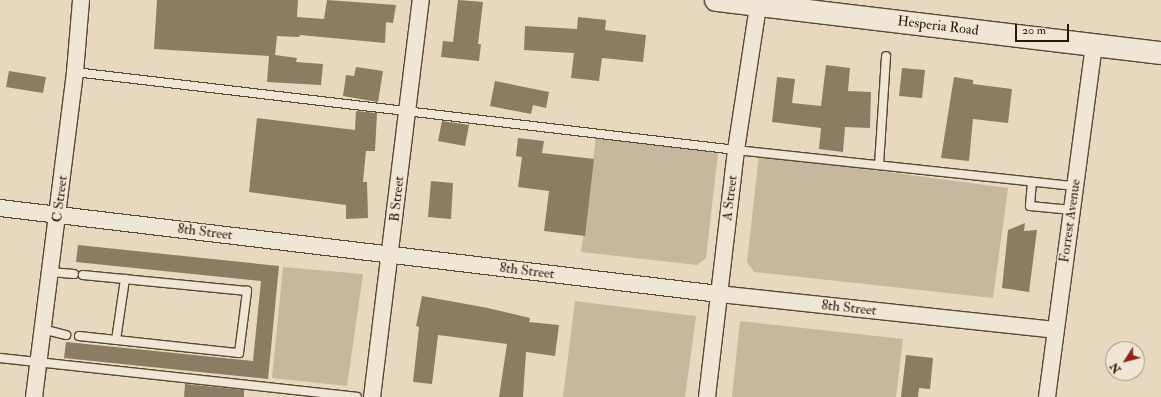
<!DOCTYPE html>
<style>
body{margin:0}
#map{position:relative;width:1161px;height:397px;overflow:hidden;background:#e6d9bf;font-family:"IM FELL Double Pica",serif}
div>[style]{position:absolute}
.green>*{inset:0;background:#c6b89f}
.building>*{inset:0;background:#8b7c64}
.roads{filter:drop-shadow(1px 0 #584830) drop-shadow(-1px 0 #584830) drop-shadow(0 1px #584830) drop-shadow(0 -1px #584830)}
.lane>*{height:8px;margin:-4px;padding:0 4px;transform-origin:4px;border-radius:4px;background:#efe6d5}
.street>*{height:16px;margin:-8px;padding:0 8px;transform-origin:8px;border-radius:8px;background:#efe6d5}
.secondary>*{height:22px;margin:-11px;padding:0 11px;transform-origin:11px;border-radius:11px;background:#efe6d5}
span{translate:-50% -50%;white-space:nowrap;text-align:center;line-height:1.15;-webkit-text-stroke:3px #efe6d5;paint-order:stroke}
.street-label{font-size:14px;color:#291801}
.north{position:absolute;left:1105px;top:341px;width:40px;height:40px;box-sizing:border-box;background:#efe6d5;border:1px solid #a09480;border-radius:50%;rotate:234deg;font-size:11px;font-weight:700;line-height:16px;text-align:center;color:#291801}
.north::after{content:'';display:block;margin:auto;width:14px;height:18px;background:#8f2418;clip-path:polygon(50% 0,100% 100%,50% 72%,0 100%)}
.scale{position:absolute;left:1015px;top:24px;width:54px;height:18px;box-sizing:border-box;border:2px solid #291801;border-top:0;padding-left:5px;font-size:12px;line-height:14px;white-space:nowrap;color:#291801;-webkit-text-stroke:3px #efe6d5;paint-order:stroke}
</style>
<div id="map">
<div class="green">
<div style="clip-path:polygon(596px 137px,718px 153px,706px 258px,697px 265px,581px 252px)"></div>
<div style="clip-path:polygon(759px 155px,1008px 188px,993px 298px,754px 272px,747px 262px)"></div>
<div style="clip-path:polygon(283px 267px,363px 274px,347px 386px,272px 378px)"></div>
<div style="clip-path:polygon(575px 301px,696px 316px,685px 397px,563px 397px)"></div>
<div style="clip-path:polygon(740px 321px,903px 339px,896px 397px,732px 397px)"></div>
</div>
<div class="building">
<div style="clip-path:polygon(157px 0,298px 0,297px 17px,324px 19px,327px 0,396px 5px,393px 23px,386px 22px,385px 43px,300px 35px,299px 37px,277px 36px,275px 55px,297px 58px,296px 62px,323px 64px,321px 85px,267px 82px,269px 56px,154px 49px)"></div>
<div style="clip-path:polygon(458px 0,483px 2px,478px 44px,481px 44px,479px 61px,441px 57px,443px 41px,453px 42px)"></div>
<div style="clip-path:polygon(578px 17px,606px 20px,605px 30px,646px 35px,643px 62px,602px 58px,599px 81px,571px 78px,574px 53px,524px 50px,525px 26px,577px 29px)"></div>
<div style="clip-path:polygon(826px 65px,850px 68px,848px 91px,871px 92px,870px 128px,845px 127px,843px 152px,819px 149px,821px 128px,772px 122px,777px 77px,795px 79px,792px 103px,821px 106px)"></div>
<div style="clip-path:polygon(356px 67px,383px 71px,378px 102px,343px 96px,346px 75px,354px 76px)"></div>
<div style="clip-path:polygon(902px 68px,925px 70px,922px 98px,899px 96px)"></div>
<div style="clip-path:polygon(9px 71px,46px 77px,43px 93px,6px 87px)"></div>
<div style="clip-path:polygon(954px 77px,973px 80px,973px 84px,1012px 89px,1008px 123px,973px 119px,969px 161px,941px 158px)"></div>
<div style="clip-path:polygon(495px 81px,549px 92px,546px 108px,533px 105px,531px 114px,490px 106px)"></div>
<div style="clip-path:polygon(356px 111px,377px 113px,375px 151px,366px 151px,363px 182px,367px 182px,368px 218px,346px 219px,346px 205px,249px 192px,257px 118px,355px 130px)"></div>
<div style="clip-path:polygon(442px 121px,469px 125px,465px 146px,438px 141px)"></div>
<div style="clip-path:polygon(518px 138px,544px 141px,542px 153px,594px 159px,585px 236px,544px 231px,549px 191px,518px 187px,522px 157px,516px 156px)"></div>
<div style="clip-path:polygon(431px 181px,453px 183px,451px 219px,428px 217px)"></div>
<div style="clip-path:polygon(1025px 223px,1024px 231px,1037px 230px,1029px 292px,1002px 288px,1008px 230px)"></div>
<div style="clip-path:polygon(78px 245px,279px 266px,268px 379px,64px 358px,66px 342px,253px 361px,261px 281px,76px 262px)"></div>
<div style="clip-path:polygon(422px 296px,488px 308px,530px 318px,529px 322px,559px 325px,555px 356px,526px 352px,523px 397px,499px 397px,507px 344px,438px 335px,432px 384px,413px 382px,419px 327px,416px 326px)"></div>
<div style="clip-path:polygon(906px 355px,933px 358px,930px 389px,919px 388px,918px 397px,901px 397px)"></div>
<div style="clip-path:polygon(185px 384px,244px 390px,244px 397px,184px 397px)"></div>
</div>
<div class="roads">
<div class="lane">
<div style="left:75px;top:72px;width:666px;rotate:6.73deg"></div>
<div style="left:736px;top:150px;width:340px;rotate:6.1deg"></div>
<div style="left:879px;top:165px;width:109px;rotate:-86.3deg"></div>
<div style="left:1032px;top:182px;width:24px;rotate:95deg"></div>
<div style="left:1030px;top:206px;width:42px;rotate:5.4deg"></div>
<div style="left:50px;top:272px;width:24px;rotate:5deg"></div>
<div style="left:42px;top:329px;width:25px;rotate:14deg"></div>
<div style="left:79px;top:336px;width:161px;rotate:6.1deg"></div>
<div style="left:239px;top:353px;width:63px;rotate:-82.6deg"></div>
<div style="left:247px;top:291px;width:165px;rotate:-174.4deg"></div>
<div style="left:116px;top:340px;width:62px;rotate:-81.6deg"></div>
<div style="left:0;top:358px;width:359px;rotate:6.2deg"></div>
</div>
<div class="street">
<div style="left:0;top:208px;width:724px;rotate:6.82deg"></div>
<div style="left:719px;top:294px;width:337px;rotate:6.1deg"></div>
<div style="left:34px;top:397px;width:328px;rotate:-82.8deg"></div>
<div style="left:75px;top:72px;width:72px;rotate:-85.2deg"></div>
<div style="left:372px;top:397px;width:400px;rotate:-83deg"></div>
<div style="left:707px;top:397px;width:249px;rotate:-83.3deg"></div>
<div style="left:736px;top:150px;width:152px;rotate:-81.3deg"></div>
<div style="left:1047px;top:397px;width:356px;rotate:-82.4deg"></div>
</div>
<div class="secondary">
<div style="left:716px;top:0;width:448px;rotate:6.8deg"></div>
</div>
</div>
<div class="street-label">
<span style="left:938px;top:26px;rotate:7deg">Hesperia Road</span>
<span style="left:730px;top:198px;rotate:-83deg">A Street</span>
<span style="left:60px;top:199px;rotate:-83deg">C Street</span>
<span style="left:397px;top:199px;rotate:-84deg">B Street</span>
<span style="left:1070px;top:221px;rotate:-82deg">Forrest Avenue</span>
<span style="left:205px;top:232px;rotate:7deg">8th Street</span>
<span style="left:527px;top:271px;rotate:7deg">8th Street</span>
<span style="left:849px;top:308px;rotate:6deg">8th Street</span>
</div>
<div class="north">N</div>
<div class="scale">20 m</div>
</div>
